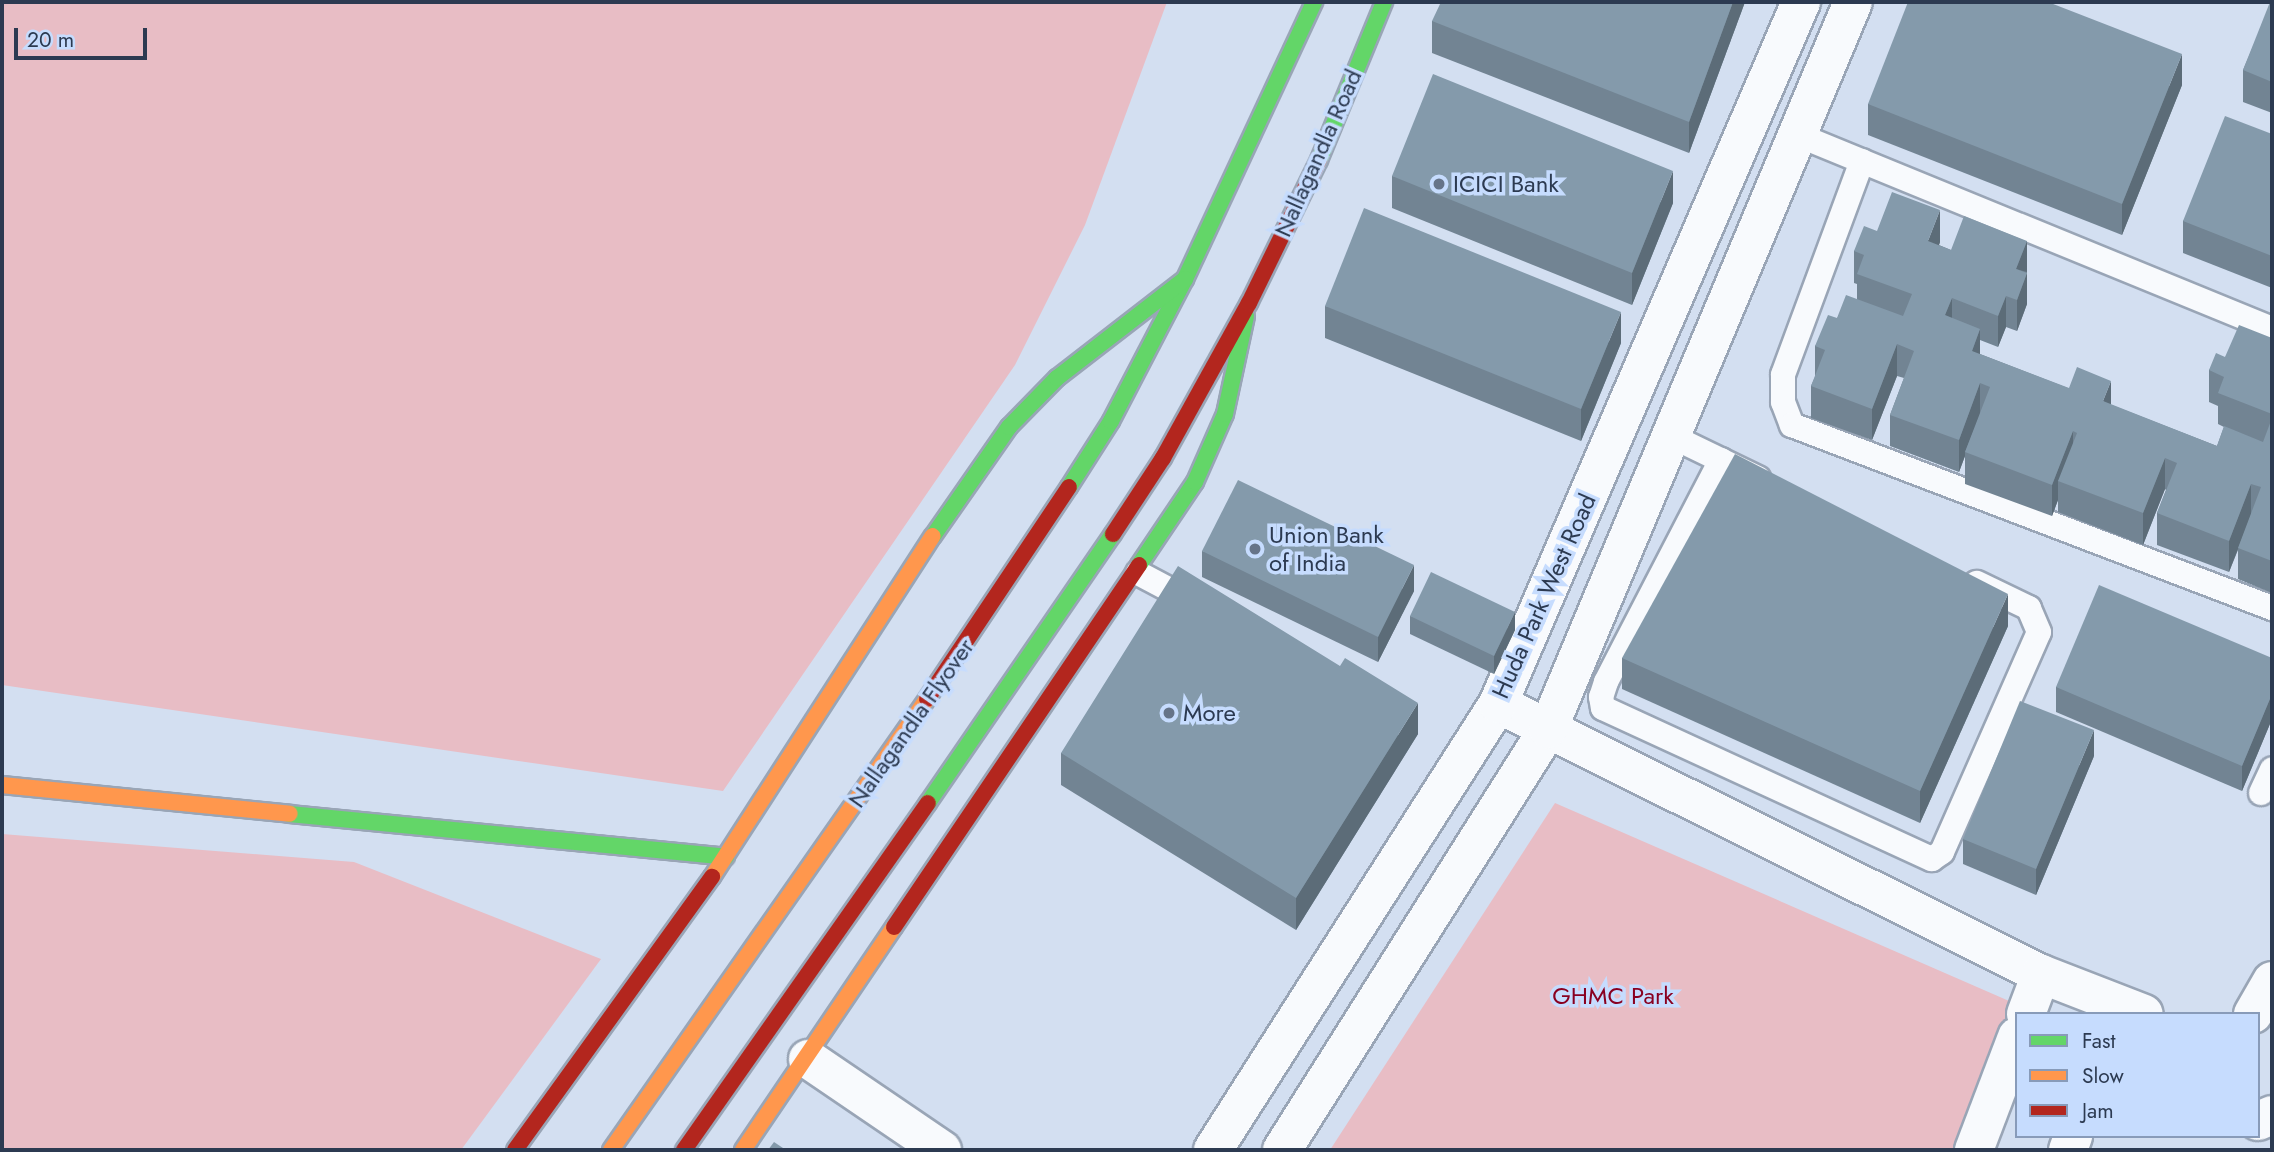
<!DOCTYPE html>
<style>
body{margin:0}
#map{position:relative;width:2274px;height:1152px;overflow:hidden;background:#d3dff1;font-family:Jost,sans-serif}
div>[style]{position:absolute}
.green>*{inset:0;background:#e8bdc5}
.roads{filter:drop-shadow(2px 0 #99a5b6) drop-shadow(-2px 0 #99a5b6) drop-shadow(0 2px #99a5b6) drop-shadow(0 -2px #99a5b6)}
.lane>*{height:24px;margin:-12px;padding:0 12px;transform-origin:12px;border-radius:12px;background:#f8fafd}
.street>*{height:38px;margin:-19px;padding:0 19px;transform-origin:19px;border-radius:19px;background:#f8fafd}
.fast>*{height:16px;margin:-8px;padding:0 8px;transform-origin:8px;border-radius:8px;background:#63d668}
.slow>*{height:16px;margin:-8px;padding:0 8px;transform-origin:8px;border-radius:8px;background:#ff974d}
.jam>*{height:16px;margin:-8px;padding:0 8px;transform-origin:8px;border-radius:8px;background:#b3261e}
.wall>*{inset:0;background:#728493}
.shaded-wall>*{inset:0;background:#5c6c78}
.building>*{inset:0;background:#849aab}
.dots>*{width:19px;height:19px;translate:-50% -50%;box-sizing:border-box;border:4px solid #c6dcfe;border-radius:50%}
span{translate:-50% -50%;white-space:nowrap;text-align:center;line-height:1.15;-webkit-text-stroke:7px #c6dcfe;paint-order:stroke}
.street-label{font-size:24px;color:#2c3a51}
.poi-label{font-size:24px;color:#2c3a51}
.left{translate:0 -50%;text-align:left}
.park-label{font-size:24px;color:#890021}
.frame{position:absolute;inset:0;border:4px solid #2c3a51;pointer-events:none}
.legend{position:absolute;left:2015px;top:1012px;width:245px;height:126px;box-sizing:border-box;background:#c6dcfe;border:2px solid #889bb9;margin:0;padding:9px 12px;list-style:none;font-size:21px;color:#2c3a51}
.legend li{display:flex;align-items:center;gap:14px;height:35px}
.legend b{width:35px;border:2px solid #889bb9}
.scale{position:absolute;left:14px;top:28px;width:133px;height:32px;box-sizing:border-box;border:4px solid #2c3a51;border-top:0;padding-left:9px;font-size:21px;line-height:24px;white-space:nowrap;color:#2c3a51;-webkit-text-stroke:5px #c6dcfe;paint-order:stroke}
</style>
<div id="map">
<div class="green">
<div style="clip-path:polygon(2px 2px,1167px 2px,1085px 225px,1015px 365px,723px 791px,2px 685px)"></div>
<div style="clip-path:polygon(1555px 803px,2016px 1004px,1955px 1150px,1330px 1150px)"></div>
<div style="clip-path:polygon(2px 834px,354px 862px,601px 959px,461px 1150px,2px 1150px)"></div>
</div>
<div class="roads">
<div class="lane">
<div style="left:1798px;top:135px;width:512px;rotate:22.26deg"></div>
<div style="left:1862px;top:161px;width:228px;rotate:110.3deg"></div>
<div style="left:1783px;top:375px;width:27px;rotate:90deg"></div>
<div style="left:1783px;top:402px;width:25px;rotate:69deg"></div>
<div style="left:1792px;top:425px;width:514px;rotate:20.87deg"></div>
<div style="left:1671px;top:436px;width:97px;rotate:25.8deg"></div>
<div style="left:1721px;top:460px;width:250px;rotate:117.4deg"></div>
<div style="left:1606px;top:682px;width:16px;rotate:108deg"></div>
<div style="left:1601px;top:697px;width:11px;rotate:80deg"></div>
<div style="left:1603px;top:708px;width:362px;rotate:24.7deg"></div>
<div style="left:1932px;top:859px;width:12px;rotate:-35deg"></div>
<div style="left:1942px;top:852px;width:240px;rotate:-66.2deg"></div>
<div style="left:2039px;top:632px;width:26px;rotate:-113deg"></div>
<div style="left:2029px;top:608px;width:58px;rotate:-154.3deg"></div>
<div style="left:1138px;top:573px;width:62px;rotate:27.8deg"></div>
<div style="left:2261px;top:793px;width:26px;rotate:-65deg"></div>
</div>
<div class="street">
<div style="left:1498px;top:704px;width:606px;rotate:26.44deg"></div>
<div style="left:2026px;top:1014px;width:43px;rotate:-69.4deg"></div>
<div style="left:2041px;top:974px;width:110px;rotate:21.2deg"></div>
<div style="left:2253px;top:1014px;width:38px;rotate:-60deg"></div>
<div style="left:808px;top:1059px;width:162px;rotate:34.2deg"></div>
<div style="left:2258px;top:1121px;width:15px;rotate:-23deg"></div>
<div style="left:1213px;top:1150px;width:529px;rotate:-57.42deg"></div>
<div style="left:1498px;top:704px;width:765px;rotate:-66.65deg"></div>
<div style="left:1282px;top:1150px;width:498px;rotate:-57.7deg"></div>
<div style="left:1548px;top:729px;width:788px;rotate:-67.24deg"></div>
<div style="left:1974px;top:1150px;width:121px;rotate:-69.2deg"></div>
<div style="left:2068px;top:1150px;width:15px;rotate:-70deg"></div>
</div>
<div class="fast">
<div style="left:1319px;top:160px;width:171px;rotate:-67.6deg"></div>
<div style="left:1069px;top:487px;width:78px;rotate:-57.5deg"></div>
<div style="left:1111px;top:421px;width:160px;rotate:-62.5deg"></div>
<div style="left:1185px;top:279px;width:306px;rotate:-65deg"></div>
<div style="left:933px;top:536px;width:133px;rotate:-55.1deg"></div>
<div style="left:1009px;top:427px;width:69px;rotate:-45.6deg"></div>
<div style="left:1057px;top:378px;width:162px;rotate:-37.7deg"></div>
<div style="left:1139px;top:565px;width:100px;rotate:-56deg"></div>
<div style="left:1195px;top:482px;width:74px;rotate:-66.2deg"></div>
<div style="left:1225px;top:414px;width:100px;rotate:-77.9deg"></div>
<div style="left:928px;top:803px;width:326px;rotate:-55.5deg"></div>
<div style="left:290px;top:814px;width:438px;rotate:5.6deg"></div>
</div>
<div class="slow">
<div style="left:2px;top:785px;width:289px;rotate:5.7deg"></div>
<div style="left:712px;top:877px;width:406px;rotate:-57.1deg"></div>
<div style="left:611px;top:1150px;width:551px;rotate:-54.98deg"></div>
<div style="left:743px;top:1150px;width:269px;rotate:-55.9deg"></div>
</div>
<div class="jam">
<div style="left:1113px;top:534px;width:91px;rotate:-56.7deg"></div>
<div style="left:1163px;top:458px;width:177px;rotate:-61deg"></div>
<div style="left:1249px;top:303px;width:159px;rotate:-63.9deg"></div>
<div style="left:927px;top:699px;width:255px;rotate:-56.2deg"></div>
<div style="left:894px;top:927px;width:437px;rotate:-55.9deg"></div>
<div style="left:515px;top:1150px;width:337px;rotate:-54.2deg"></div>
<div style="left:684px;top:1150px;width:424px;rotate:-54.9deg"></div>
</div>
</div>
<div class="wall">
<div style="clip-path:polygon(1745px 2px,1689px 153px,1432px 53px,1432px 21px)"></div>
<div style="clip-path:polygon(2272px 2px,2272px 113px,2243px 102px,2243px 70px)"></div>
<div style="clip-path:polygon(2182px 85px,2122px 235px,1868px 135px,1868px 104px)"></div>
<div style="clip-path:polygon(2272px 134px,2272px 288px,2183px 253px,2183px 221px)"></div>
<div style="clip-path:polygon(1392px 176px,1673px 203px,1632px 305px,1392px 208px)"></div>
<div style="clip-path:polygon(1877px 231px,1940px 242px,1939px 245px,1951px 250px,2027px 241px,2027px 304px,2017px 331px,2006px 327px,1998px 347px,1980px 340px,1980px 354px,2217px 446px,2224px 427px,2218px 424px,2218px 406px,2209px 402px,2209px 370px,2225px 357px,2272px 338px,2272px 593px,2238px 579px,2238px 550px,2229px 572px,2157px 545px,2157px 513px,2166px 490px,2165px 489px,2143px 545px,2058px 512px,2058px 500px,2052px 516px,1965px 484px,1965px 456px,1959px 472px,1890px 446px,1890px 415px,1904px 378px,1897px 376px,1872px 440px,1811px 418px,1811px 386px,1815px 377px,1815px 346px,1837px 318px,1857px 299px,1857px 284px,1854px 283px,1854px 251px)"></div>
<div style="clip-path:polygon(1325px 306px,1621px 343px,1581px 441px,1325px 338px)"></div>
<div style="clip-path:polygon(1202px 551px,1414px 591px,1378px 662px,1202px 577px)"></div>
<div style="clip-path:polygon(1410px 616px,1515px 630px,1494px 674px,1410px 634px)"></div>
<div style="clip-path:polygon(2008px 626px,1920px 823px,1622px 689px,1622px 658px)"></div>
<div style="clip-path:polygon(2272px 658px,2272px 719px,2242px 791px,2056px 712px,2056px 687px)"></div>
<div style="clip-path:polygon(1418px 734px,1296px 930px,1061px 785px,1061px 753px)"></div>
<div style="clip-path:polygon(2094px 756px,2036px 895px,1963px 864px,1963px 839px)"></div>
</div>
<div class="shaded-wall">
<div style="clip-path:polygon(1733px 2px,1745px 2px,1689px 153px,1689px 122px)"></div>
<div style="clip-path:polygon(2182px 54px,2182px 85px,2122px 235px,2122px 204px)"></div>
<div style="clip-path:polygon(1673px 171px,1673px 203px,1632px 305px,1632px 273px)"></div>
<div style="clip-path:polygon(1940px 210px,1940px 242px,1928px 273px,1928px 241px)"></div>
<div style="clip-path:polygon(2027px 241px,2027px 272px,2016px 269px)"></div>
<div style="clip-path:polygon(2027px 273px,2027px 304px,2017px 331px,2017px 300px)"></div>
<div style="clip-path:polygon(2006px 296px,2006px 327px,1998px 347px,1998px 316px)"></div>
<div style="clip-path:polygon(1952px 298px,1952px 329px,1945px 315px)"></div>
<div style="clip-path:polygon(1621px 312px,1621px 343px,1581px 441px,1581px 409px)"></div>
<div style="clip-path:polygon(1980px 329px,1980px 361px,1972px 351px)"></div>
<div style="clip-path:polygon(1897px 344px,1897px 376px,1872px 440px,1872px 409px)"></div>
<div style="clip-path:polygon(2111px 381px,2111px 413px,2103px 401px)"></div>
<div style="clip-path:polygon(1980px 383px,1980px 415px,1965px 452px,1965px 456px,1959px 472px,1959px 440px)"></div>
<div style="clip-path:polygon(2073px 431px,2073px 463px,2058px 481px,2058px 500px,2052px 516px,2052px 485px)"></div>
<div style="clip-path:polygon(2165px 458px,2165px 489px,2143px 545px,2143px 513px)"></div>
<div style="clip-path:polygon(2251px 484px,2251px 515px,2229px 572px,2229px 541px)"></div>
<div style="clip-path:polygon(1414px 565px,1414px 591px,1378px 662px,1378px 637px)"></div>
<div style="clip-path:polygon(2008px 594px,2008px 626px,1920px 823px,1920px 791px)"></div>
<div style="clip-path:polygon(1515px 612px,1515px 630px,1494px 674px,1494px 656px)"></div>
<div style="clip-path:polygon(2272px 694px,2272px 719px,2242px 791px,2242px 766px)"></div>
<div style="clip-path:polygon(1418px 703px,1418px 734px,1296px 930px,1296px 898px)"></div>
<div style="clip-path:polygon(2094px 730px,2094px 756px,2036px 895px,2036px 869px)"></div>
</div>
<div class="building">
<div style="clip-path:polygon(1441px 2px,1733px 2px,1689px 122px,1432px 21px)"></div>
<div style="clip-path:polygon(1908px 2px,2048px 2px,2182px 54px,2122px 204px,1868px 104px)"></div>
<div style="clip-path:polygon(2270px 2px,2272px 2px,2272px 82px,2243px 70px)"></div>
<div style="clip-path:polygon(1433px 74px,1673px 171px,1632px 273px,1392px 176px)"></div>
<div style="clip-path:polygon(2225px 116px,2272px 134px,2272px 256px,2183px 221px)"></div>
<div style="clip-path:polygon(1892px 192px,1940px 210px,1928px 241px,1951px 250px,1964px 216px,2027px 241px,2016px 269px,2027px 273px,2017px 300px,2006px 296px,1998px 316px,1952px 298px,1945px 315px,1980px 329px,1972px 351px,2069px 388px,2077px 367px,2111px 381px,2103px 401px,2217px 446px,2224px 426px,2263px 442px,2272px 418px,2272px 561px,2238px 548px,2261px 487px,2251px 484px,2229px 541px,2157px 513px,2177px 463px,2165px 458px,2143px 513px,2058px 481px,2077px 433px,2073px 431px,2052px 485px,1965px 452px,1990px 387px,1980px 383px,1959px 440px,1890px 415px,1914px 351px,1897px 344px,1872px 409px,1811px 386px,1825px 350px,1815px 346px,1828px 315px,1837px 318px,1846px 295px,1903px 316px,1912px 294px,1857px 274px,1864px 255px,1854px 251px,1864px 226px,1877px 231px)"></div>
<div style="clip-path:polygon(1364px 208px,1621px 312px,1581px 409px,1325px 306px)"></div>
<div style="clip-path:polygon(2239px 325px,2272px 338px,2272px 414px,2218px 393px,2224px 377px,2209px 370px,2216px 353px,2225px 357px)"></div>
<div style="clip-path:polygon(1735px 454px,2008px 594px,1920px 791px,1622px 658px)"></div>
<div style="clip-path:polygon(1238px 480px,1414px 565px,1378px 637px,1202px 551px)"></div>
<div style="clip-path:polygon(1178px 566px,1340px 666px,1345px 658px,1418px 703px,1296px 898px,1061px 753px)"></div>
<div style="clip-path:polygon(1431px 572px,1515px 612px,1494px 656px,1410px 616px)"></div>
<div style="clip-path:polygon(2099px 585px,2272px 658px,2272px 694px,2242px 766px,2056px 687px)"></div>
<div style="clip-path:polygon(2020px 701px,2094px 730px,2036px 869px,1963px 839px)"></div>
<div style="clip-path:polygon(774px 1142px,786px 1150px,768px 1150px)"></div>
</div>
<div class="dots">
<div style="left:1439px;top:184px;background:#667489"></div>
<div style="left:1255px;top:549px;background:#667489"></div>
<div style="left:1169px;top:713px;background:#667489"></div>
</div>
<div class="street-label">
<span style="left:1318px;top:153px;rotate:-66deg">Nallagandla Road</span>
<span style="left:1544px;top:596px;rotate:-66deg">Huda Park West Road</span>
<span style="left:911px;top:723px;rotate:-55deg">Nallagandla Flyover</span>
</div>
<div class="poi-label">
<span class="left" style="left:1453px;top:184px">ICICI Bank</span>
<span class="left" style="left:1269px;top:549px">Union Bank<br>of India</span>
<span class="left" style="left:1183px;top:713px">More</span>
</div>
<div class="park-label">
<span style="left:1613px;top:996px">GHMC Park</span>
</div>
<div class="frame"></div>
<ul class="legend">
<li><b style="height:9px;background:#63d668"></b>Fast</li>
<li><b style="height:9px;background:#ff974d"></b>Slow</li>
<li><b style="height:9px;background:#b3261e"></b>Jam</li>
</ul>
<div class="scale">20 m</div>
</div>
